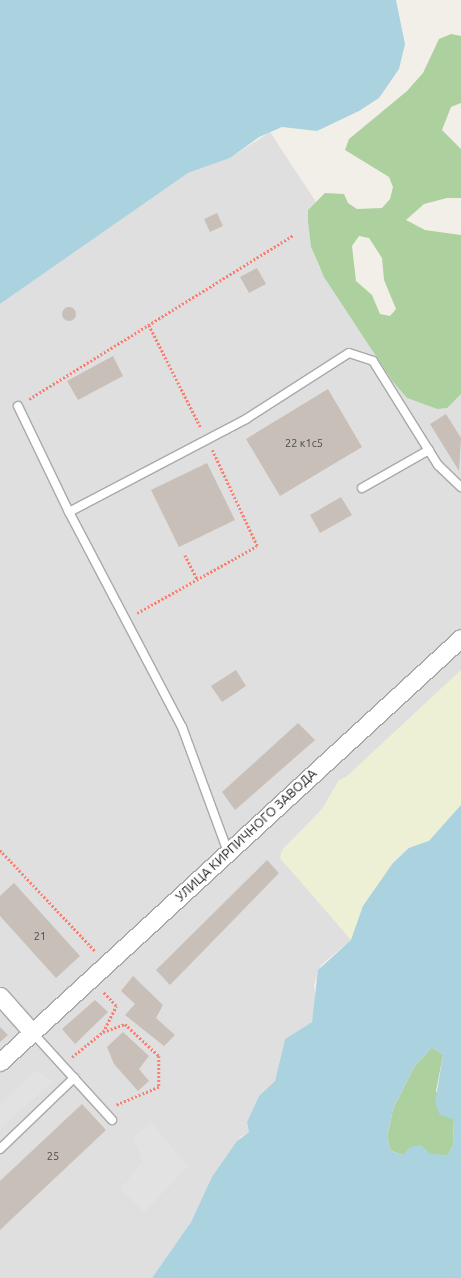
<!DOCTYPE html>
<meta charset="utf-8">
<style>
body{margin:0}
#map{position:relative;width:461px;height:1278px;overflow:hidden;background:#f2efe9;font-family:Ubuntu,sans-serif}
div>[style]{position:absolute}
.residential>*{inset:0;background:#e0dfdf}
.farmland>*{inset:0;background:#eef0d5}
.forest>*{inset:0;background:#add19e}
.parking>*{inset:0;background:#e2e2e2}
.water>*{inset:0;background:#aad3df}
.building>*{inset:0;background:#c7bfb8}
.round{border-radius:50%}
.path>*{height:2.5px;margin-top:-1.25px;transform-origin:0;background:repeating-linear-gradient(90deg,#fa8072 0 2px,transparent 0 4px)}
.roads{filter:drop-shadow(1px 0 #a9a9a9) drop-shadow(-1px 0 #a9a9a9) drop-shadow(0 1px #a9a9a9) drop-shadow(0 -1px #a9a9a9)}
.lane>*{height:8px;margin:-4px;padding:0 4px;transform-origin:4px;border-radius:4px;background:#fff}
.street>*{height:17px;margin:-8.5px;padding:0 8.5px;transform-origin:8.5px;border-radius:8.5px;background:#fff}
span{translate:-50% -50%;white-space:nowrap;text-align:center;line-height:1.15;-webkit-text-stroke:3px #fff;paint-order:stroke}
.number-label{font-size:11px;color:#4b4948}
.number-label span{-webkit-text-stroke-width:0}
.street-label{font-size:13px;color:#222}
</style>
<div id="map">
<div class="residential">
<div style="clip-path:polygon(270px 132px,316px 202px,308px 210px,308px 222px,311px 247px,319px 267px,393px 382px,407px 398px,437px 409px,461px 394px,461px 805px,351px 940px,321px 965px,314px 985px,316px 1001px,312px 1022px,285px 1039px,275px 1081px,259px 1096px,247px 1122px,249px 1132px,240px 1137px,205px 1192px,191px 1222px,152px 1278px,0 1278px,0 304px,188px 173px,230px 158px)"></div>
</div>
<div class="farmland">
<div style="clip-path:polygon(461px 670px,461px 805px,429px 841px,409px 848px,393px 863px,363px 906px,351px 940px,280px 858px,282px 850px,322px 809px,339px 780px,346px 777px)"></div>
</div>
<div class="forest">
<div style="clip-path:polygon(evenodd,451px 34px,461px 36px,461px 103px,451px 107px,442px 130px,461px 149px,461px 198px,447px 198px,424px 204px,406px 220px,425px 230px,461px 235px,461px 394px,447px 408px,437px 409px,407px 398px,393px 382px,324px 277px,311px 247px,308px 222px,308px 210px,325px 193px,344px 194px,348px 203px,357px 209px,382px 208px,390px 199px,393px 187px,389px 177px,345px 150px,349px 139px,407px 91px,423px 73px,439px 39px,451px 34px,359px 236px,369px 238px,382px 258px,384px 280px,396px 309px,390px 316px,380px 314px,372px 295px,356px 281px,352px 246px,359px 236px)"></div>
<div style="clip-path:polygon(432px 1047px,443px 1055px,436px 1091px,454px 1119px,453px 1145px,448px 1155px,403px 1155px,391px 1151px,387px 1138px,393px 1109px,414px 1067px)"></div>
</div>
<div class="parking">
<div style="clip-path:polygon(37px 1070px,52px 1082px,0 1129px,0 1104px)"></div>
<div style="clip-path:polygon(151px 1122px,188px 1167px,144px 1212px,121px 1189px,143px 1161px,133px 1138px)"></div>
</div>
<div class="water">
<div style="clip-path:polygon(0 0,396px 0,405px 44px,399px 69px,379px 98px,359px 111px,317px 131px,282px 127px,259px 137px,230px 158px,188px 173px,0 304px)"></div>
<div style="clip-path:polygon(evenodd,461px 805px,461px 1278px,152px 1278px,191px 1222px,212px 1177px,237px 1141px,249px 1132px,247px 1122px,259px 1096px,275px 1081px,285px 1039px,312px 1022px,318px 970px,351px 940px,363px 906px,393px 863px,409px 848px,429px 841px,461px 805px,432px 1047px,443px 1055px,435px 1103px,440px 1115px,454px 1119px,453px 1145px,448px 1155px,430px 1154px,421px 1145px,410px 1147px,403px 1155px,391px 1151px,387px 1138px,393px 1109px,414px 1067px,432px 1047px)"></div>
</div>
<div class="building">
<div style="clip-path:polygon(217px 213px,223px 226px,210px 232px,204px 219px)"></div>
<div style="clip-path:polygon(257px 268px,266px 284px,249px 293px,240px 277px)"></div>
<div class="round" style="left:62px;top:307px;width:14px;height:14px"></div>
<div style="clip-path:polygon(113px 356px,123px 376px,78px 400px,67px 381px)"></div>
<div style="clip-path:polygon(328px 389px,362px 447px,280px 496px,246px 439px)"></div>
<div style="clip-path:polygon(446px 414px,461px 438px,459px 471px,430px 424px)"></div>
<div style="clip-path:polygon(207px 463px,235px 520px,179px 547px,151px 490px)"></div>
<div style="clip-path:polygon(341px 497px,352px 515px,320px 533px,310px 515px)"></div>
<div style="clip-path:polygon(236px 670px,246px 686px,222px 702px,211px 686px)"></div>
<div style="clip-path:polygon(298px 723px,315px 740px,235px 810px,222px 792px)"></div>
<div style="clip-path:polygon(267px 860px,279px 873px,170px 985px,156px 970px)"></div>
<div style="clip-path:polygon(14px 883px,80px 956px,56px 978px,0 916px,0 896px)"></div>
<div style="clip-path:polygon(133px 976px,163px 1005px,156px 1018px,175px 1035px,164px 1046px,125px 1015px,135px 1004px,121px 991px)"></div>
<div style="clip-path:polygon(95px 1000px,108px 1012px,75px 1044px,62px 1029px)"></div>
<div style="clip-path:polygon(0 1027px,8px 1035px,0 1042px)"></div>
<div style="clip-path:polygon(123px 1032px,149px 1056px,139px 1069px,149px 1081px,138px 1091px,114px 1064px,107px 1047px)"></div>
<div style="clip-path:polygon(82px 1104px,106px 1130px,0 1230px,0 1181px)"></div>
</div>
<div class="path">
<div style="left:149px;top:325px;width:115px;rotate:63.2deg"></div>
<div style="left:29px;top:399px;width:311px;rotate:-31.8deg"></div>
<div style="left:185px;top:555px;width:27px;rotate:63deg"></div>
<div style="left:137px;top:613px;width:137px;rotate:-29.2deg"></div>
<div style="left:257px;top:546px;width:106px;rotate:-115.1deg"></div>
<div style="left:0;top:850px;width:140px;rotate:46.7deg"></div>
<div style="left:103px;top:1032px;width:23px;rotate:-20deg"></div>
<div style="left:125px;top:1024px;width:47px;rotate:43.3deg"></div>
<div style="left:159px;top:1056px;width:31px;rotate:90deg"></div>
<div style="left:159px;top:1087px;width:46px;rotate:156.8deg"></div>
<div style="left:72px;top:1057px;width:40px;rotate:-39deg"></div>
<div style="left:103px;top:1032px;width:29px;rotate:-63deg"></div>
<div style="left:116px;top:1006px;width:19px;rotate:-133deg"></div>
</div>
<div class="roads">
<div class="lane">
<div style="left:18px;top:406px;width:118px;rotate:64.3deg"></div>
<div style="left:69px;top:512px;width:243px;rotate:62.3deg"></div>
<div style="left:182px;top:727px;width:133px;rotate:69.8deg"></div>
<div style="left:362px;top:488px;width:77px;rotate:-29.6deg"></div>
<div style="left:69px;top:512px;width:200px;rotate:-27.7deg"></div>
<div style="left:246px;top:419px;width:122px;rotate:-32.7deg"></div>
<div style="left:349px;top:353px;width:25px;rotate:18deg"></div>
<div style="left:373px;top:361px;width:123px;rotate:58deg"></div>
<div style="left:438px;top:465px;width:32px;rotate:44deg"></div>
<div style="left:32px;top:1032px;width:119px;rotate:47.7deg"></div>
<div style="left:0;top:1149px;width:103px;rotate:-43.8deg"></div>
</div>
<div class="street">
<div style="left:0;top:996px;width:48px;rotate:48.4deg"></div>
<div style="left:0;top:1062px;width:626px;rotate:-42.61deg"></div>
</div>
</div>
<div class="number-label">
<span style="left:304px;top:443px">22 к1с5</span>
<span style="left:40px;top:936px">21</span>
<span style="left:53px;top:1156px">25</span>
</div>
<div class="street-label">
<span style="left:246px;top:835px;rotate:-43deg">УЛИЦА КИРПИЧНОГО ЗАВОДА</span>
</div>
</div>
